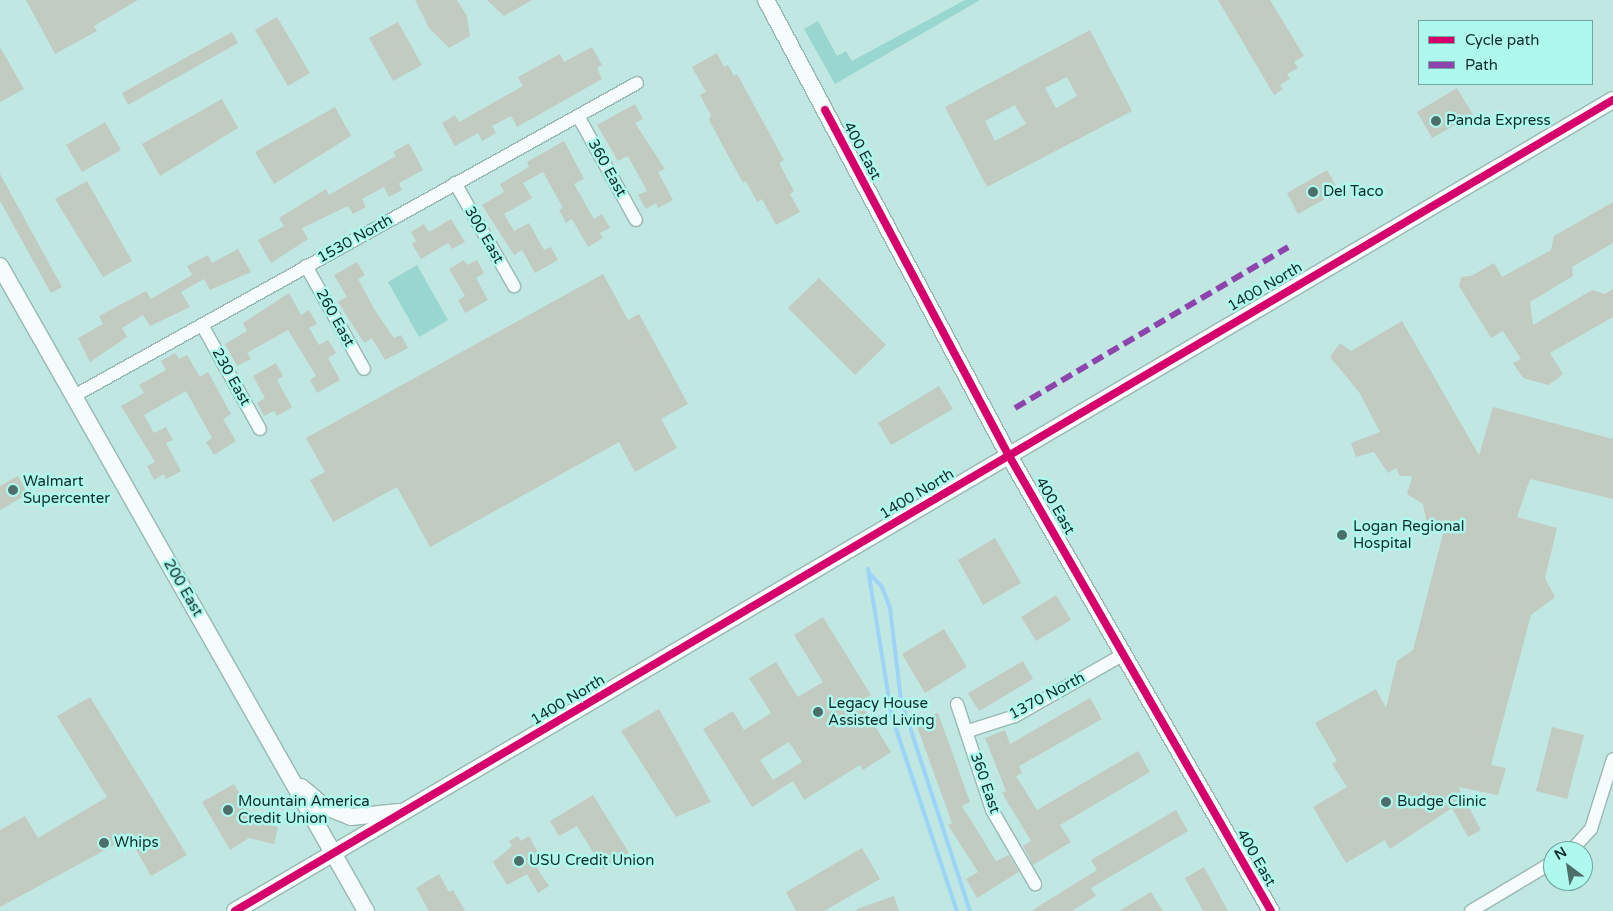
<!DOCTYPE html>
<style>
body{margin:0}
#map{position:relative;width:1613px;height:911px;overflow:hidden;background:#c0e7e2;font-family:"Varela Round",sans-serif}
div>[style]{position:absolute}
.green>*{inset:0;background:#98d6cf}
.stream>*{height:4px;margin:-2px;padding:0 2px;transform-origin:2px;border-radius:2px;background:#9cd3f6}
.building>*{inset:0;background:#c2cbc1}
.roads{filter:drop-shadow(1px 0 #98b8b3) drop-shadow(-1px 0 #98b8b3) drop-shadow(0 1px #98b8b3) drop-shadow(0 -1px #98b8b3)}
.street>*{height:12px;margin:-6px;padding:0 6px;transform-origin:6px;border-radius:6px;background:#f6fbfb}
.secondary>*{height:16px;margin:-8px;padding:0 8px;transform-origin:8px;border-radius:8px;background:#f6fbfb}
.quiet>*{height:6px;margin-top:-3px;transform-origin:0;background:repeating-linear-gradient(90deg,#8e44ad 0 12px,transparent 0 18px)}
.cycleway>*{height:8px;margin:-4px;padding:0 4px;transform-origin:4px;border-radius:4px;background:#d6006c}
.dots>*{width:14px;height:14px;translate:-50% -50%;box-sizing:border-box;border:2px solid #aff8ee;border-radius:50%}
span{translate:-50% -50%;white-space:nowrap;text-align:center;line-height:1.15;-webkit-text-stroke:5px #aff8ee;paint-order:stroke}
.poi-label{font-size:15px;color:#0f2e2a}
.left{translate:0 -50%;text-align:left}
.street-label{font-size:15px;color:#0f2e2a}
.legend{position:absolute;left:1418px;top:20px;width:175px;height:65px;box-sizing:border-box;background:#aff8ee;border:1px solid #6fa7a0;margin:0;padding:6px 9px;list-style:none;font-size:15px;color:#0f2e2a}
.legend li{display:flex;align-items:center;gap:10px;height:25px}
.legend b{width:25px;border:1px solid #6fa7a0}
.north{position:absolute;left:1543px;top:841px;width:50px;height:50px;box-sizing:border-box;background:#aff8ee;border:1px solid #6fa7a0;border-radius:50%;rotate:329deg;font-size:14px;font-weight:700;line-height:20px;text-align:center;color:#0f2e2a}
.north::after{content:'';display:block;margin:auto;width:18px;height:22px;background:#4d6f6a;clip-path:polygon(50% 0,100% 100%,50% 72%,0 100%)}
</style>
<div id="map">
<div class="green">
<div style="clip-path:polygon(965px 0,980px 0,835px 84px,804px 29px,818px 21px,837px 56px,846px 51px,852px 61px)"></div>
<div style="clip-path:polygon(417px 265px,448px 320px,419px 337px,388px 282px)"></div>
</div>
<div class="stream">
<div style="left:868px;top:569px;width:150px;rotate:80.8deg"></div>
<div style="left:892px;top:717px;width:205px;rotate:71.5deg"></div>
<div style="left:870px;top:574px;width:18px;rotate:47deg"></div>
<div style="left:882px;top:587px;width:22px;rotate:69deg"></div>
<div style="left:890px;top:608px;width:93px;rotate:83.2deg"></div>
<div style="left:901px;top:700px;width:222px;rotate:71.9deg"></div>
</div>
<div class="building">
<div style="clip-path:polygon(26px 0,138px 0,94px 26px,97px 31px,55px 54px)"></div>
<div style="clip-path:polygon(415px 0,457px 0,467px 16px,470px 36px,449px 48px,429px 28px)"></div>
<div style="clip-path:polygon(487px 0,532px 0,504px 16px)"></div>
<div style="clip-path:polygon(1218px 0,1270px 0,1304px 56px,1294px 62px,1298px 68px,1287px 74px,1290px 79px,1280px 85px,1283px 89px,1274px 95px)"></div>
<div style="clip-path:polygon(277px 17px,310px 73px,288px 86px,255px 30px)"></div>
<div style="clip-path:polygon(398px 22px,422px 65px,393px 81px,369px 38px)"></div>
<div style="clip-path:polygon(evenodd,1090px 30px,1132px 111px,987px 187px,945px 107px,1090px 30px,1067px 77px,1077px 96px,1056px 108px,1045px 88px,1067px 77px,1090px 30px,1015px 105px,1026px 124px,995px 141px,985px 121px,1015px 105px)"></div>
<div style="clip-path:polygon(232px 32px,238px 43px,128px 105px,122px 93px)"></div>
<div style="clip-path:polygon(0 47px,24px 89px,0 102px)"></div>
<div style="clip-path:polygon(592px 47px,602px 65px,597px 68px,602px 79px,517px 127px,511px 116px,492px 126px,496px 133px,482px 141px,478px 133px,455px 146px,442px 123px,455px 115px,459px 122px,523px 86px,518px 77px,560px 54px,564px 62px)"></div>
<div style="clip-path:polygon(717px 53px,724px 67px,728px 65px,734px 76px,737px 74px,784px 160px,779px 163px,794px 191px,790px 194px,800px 212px,776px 225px,762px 199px,757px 202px,746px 181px,743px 183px,709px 120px,711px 115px,700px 95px,706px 92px,692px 67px)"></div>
<div style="clip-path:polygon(1457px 88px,1473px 115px,1432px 138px,1417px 112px)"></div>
<div style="clip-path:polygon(222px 99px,238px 128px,160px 176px,142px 144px)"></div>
<div style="clip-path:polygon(635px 104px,643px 119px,635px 123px,665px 169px,658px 172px,673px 200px,658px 208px,656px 203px,646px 209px,638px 195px,647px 191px,628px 156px,618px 161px,597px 125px)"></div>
<div style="clip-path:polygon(335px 107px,351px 136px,274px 184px,255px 152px)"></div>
<div style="clip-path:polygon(105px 122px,121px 150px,82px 172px,66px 145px)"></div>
<div style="clip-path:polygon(564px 141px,584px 179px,574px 184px,594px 219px,602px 214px,610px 228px,600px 233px,603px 238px,588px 247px,572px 219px,566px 223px,559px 210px,563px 208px,543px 172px,523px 183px,532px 198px,504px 214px,514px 231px,529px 223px,544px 250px,551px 247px,558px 260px,535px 273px,522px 250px,514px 255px,482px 205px,504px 192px,500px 184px,529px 167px,527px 162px)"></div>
<div style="clip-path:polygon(409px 143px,423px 170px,399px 183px,402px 190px,389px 197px,384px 187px,362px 199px,366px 207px,353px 214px,348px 206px,302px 228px,308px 239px,271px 263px,258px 240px,284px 226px,279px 218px,326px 189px,329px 195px,396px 156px,393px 152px)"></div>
<div style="clip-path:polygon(1327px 170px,1339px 191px,1298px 214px,1287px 193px)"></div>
<div style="clip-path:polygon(0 174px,62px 287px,51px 293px,0 201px)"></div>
<div style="clip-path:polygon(87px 181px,132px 261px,103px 277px,55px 199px)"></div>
<div style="clip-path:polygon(1613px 202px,1613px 243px,1572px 267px,1573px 276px,1530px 302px,1533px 325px,1592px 290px,1605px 294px,1613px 289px,1613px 317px,1550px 353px,1563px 374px,1556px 380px,1548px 385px,1523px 378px,1513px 363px,1521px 359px,1503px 331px,1491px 338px,1459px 286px,1461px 277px,1471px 276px,1494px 263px,1502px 277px,1551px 250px,1554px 236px)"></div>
<div style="clip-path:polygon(451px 219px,465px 242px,452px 249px,448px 243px,421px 259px,412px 244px,416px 241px,411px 232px,424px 224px,429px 232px)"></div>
<div style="clip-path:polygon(238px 249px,251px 272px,210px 290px,204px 279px,181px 292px,190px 307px,150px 326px,143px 315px,122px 328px,127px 337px,90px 362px,78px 338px,103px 324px,99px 316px,146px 291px,151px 299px,192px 275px,187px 266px,208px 255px,212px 263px)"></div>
<div style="clip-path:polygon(464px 260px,467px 265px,477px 260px,484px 273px,476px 278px,488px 300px,465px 313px,458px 300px,465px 296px,449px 269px)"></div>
<div style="clip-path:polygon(357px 262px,365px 275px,358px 279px,376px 312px,394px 338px,401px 335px,408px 348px,385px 360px,372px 338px,364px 343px,338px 302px,347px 297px,334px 275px)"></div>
<div style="clip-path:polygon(603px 274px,628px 320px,639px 314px,688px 404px,661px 419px,677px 448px,635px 472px,619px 442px,430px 547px,397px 487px,333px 522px,310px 480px,325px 472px,306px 438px)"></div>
<div style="clip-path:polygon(819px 278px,886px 345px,855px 375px,788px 308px)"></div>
<div style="clip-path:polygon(289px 293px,301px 315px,309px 310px,317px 324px,309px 328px,319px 345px,328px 340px,336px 353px,328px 358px,340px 380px,317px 393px,310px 380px,316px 376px,288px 330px,247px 353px,251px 359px,237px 366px,225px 344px,247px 331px,243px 323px)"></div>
<div style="clip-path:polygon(1402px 321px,1479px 455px,1493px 407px,1613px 439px,1613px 499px,1530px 479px,1517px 517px,1557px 528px,1545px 578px,1555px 597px,1531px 615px,1491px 765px,1506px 768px,1498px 795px,1458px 787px,1481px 830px,1468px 837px,1452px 808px,1390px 849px,1385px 840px,1346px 863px,1313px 807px,1347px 787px,1332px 764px,1337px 761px,1315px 723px,1376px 689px,1386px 708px,1397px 661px,1413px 650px,1444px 530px,1428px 529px,1423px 504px,1407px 494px,1412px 476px,1400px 476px,1396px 468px,1388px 473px,1374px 452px,1356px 457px,1351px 443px,1380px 432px,1359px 392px,1330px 357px,1340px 343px,1351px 351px)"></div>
<div style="clip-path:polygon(175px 353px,179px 359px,187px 355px,200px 377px,208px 372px,231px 414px,223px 419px,236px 441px,214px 455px,206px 442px,212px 438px,186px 391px,144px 415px,154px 433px,166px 427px,173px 440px,166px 443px,181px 471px,166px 479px,164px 474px,154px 480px,147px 466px,155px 462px,121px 406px,144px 393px,139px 385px,166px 370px,161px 361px)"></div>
<div style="clip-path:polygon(276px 363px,283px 376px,277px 380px,292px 407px,277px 416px,274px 411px,264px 416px,257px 403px,265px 398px,253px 376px)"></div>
<div style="clip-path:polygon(939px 386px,953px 409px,891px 445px,878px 423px)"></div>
<div style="clip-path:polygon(18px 476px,28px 494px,0 510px,0 486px)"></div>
<div style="clip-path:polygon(995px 538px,1021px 583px,983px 605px,958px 560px)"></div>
<div style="clip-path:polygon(1056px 595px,1071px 620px,1036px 641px,1021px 617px)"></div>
<div style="clip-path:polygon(evenodd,823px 617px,871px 695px,860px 702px,891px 752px,863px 770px,860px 765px,804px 800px,793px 781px,752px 807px,703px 729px,733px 711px,744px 730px,771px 713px,749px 678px,776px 662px,798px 697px,823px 682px,794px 635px,823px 617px,789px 742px,802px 762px,773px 780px,760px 760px,789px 742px)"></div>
<div style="clip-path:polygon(944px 629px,967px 667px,925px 693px,902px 654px)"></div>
<div style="clip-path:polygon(1023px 661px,1033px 679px,979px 711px,968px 693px)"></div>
<div style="clip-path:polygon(90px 697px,187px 855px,151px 876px,129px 837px,0 907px,0 830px,25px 816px,38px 838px,107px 797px,57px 716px)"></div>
<div style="clip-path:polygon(1090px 698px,1102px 719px,1019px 766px,1022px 773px,1016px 776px,1037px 810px,1138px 751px,1150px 772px,1060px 825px,1071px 842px,1033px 865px,1023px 846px,1031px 841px,1002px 793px,1006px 791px,985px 738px,1005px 730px,1010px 744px)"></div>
<div style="clip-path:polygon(659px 709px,711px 802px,676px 817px,621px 731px)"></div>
<div style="clip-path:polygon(938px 713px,970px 802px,962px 806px,996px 861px,1009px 855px,1019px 872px,977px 898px,966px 879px,978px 872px,948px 825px,952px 823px,915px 721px)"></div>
<div style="clip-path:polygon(1552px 727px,1584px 735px,1567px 799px,1536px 791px)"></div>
<div style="clip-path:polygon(234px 784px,256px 822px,278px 827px,274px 844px,249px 838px,230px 850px,202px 802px)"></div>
<div style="clip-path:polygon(593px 795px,629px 853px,603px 869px,577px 826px,559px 836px,550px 821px)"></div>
<div style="clip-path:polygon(1176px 810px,1188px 831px,1091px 888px,1096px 896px,1072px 911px,1031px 911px,1097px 870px,1091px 860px)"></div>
<div style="clip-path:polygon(518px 836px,521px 841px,529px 836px,544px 864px,537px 868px,549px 886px,538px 893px,527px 874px,507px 885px,493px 862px,512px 846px,509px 841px)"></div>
<div style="clip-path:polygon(862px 848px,880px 879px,824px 911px,796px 911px,786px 892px)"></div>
<div style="clip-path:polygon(1204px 867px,1228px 911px,1203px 911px,1185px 878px)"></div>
<div style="clip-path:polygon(439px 874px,449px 892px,453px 890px,465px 911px,429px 911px,416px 888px)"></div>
<div style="clip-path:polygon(1151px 892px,1163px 911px,1119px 911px)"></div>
<div style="clip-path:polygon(894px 896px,899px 911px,857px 911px,857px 909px)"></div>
</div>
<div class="roads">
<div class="street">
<div style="left:578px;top:116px;width:119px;rotate:60.9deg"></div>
<div style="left:455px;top:183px;width:119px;rotate:60.2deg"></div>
<div style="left:306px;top:266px;width:118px;rotate:60.6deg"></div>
<div style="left:202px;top:325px;width:119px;rotate:60.9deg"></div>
<div style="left:74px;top:396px;width:644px;rotate:-29.07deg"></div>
<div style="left:957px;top:704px;width:112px;rotate:71.7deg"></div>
<div style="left:992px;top:810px;width:86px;rotate:59.8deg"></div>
<div style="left:968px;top:731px;width:49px;rotate:-17.7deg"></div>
<div style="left:1015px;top:716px;width:125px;rotate:-29.6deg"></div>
<div style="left:1571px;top:851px;width:30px;rotate:-48deg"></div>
<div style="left:1591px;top:829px;width:73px;rotate:-72.6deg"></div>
<div style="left:1471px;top:911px;width:96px;rotate:-30.9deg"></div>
</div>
<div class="secondary">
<div style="left:766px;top:0;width:514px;rotate:61.94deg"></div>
<div style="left:1008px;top:454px;width:527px;rotate:60.08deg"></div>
<div style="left:0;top:266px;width:742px;rotate:60.43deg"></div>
<div style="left:301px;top:787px;width:30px;rotate:40deg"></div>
<div style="left:324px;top:806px;width:29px;rotate:22deg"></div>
<div style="left:351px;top:817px;width:48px;rotate:-5.9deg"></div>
<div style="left:235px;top:911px;width:1599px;rotate:-30.48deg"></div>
</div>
</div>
<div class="quiet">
<div style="left:1015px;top:408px;width:317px;rotate:-30.5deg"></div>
</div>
<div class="cycleway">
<div style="left:825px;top:110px;width:390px;rotate:62deg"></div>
<div style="left:1008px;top:454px;width:527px;rotate:60.08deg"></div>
<div style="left:235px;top:911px;width:1599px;rotate:-30.48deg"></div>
</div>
<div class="dots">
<div style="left:1436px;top:121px;background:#4d6f6a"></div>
<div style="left:1313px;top:192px;background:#4d6f6a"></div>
<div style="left:13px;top:490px;background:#4d6f6a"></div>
<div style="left:1342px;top:535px;background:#4d6f6a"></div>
<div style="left:818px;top:712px;background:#4d6f6a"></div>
<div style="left:1386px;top:802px;background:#4d6f6a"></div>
<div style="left:228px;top:810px;background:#4d6f6a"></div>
<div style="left:104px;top:843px;background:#4d6f6a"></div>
<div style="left:519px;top:861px;background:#4d6f6a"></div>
</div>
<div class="poi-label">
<span class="left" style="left:1446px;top:121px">Panda Express</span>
<span class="left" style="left:1323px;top:192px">Del Taco</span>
<span class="left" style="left:23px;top:490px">Walmart<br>Supercenter</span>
<span class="left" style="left:1353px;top:535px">Logan Regional<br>Hospital</span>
<span class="left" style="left:828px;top:712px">Legacy House<br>Assisted Living</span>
<span class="left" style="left:238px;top:810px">Mountain America<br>Credit Union</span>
<span class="left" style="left:1397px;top:802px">Budge Clinic</span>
<span class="left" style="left:114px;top:843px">Whips</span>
<span class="left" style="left:529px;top:861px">USU Credit Union</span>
</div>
<div class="street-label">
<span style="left:862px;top:151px;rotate:62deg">400 East</span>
<span style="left:607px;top:168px;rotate:61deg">360 East</span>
<span style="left:484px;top:235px;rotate:60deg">300 East</span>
<span style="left:355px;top:239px;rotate:-29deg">1530 North</span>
<span style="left:1265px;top:287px;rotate:-30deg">1400 North</span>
<span style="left:335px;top:318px;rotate:61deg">260 East</span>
<span style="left:231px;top:377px;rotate:61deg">230 East</span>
<span style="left:917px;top:494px;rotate:-31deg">1400 North</span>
<span style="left:1055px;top:506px;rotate:60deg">400 East</span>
<span style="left:183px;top:588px;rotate:60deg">200 East</span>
<span style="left:1047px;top:696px;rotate:-28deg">1370 North</span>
<span style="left:568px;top:700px;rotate:-31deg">1400 North</span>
<span style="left:985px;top:783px;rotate:71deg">360 East</span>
<span style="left:1256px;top:858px;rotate:60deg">400 East</span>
</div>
<ul class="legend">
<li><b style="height:6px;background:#d6006c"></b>Cycle path</li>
<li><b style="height:6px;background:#8e44ad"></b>Path</li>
</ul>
<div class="north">N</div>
</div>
